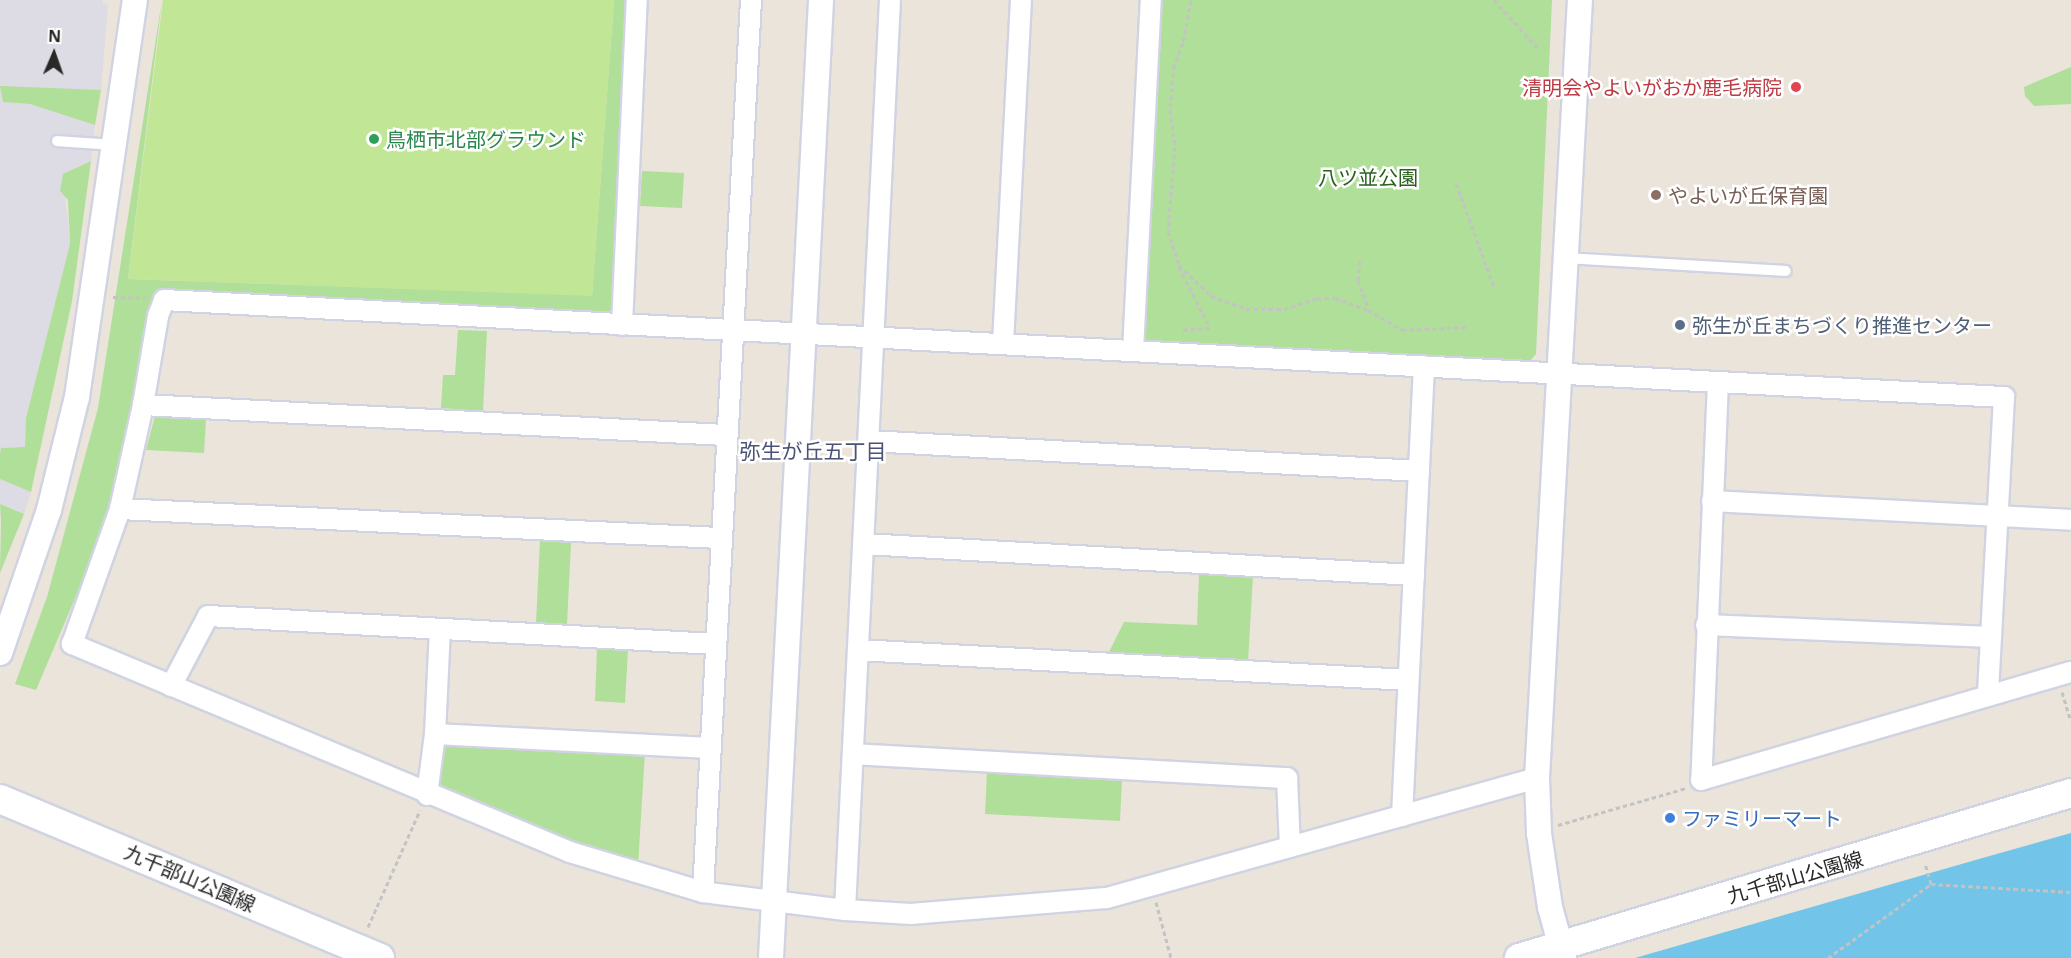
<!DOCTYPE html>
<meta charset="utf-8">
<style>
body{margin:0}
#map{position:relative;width:2071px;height:958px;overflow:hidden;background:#eae4db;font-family:"Noto Sans","Noto Sans JP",sans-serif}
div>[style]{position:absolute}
.industrial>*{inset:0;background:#dddbe3}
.green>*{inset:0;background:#afdf99}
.pitch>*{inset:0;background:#c1e695}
.water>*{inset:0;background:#72c5e8}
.path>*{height:3px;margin-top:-1.5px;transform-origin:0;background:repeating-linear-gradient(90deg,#c3c3c3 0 4.5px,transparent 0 7.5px)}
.roads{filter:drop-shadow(2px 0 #d0d3e1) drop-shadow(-2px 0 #d0d3e1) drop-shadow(0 2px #d0d3e1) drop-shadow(0 -2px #d0d3e1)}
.service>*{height:10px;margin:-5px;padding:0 5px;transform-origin:5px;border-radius:5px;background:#fff}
.minor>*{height:20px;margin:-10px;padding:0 10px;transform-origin:10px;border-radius:10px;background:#fff}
.tertiary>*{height:24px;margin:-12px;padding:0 12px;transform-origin:12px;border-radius:12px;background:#fff}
.secondary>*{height:28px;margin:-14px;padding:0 14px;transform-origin:14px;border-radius:14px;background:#fff}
.dots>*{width:16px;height:16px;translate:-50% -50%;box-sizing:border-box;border:3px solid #fff;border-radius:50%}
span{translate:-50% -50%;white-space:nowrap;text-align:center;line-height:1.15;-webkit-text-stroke:5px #fff;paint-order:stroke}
.health-label{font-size:20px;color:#be3a42}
.right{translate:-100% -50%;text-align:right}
.leisure-label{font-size:20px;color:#27864d}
.left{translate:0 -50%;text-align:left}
.park-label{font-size:20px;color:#29611d}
.education-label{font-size:20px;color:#785e54}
.service-label{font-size:20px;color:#4e5e75}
.shop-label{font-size:20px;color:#366cbe}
.street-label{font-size:20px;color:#282828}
.neighbourhood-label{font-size:21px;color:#4b5276}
.north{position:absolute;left:24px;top:24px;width:60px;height:60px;-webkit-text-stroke:4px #fff;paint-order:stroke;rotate:2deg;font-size:16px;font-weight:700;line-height:24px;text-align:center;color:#282828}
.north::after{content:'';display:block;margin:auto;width:21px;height:27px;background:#282828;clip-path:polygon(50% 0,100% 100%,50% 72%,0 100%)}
</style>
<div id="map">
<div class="industrial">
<div style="clip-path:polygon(0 0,103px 0,103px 4px,108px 5px,101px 90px,0 87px,3px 102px,30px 104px,95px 125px,91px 161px,63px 174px,70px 244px,26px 418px,25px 447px,1px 448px,0 453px)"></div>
<div style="clip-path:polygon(0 479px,31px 492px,24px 514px,0 504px)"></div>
</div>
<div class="green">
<div style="clip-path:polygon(162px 0,128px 279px,592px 295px,614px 0,627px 0,611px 317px,157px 292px,133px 420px,105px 528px,36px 690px,15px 684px,47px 597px,98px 408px)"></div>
<div style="clip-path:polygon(1160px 0,1552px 0,1536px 354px,1529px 362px,1149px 343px,1143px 338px)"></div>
<div style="clip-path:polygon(2071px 67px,2071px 104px,2034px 106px,2025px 96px,2024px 87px)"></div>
<div style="clip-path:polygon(0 86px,101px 90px,95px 125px,30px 104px,3px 102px)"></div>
<div style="clip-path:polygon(91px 161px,72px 301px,31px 492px,0 479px,0 453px,1px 448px,25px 447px,26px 418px,70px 244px,68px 200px,60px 191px,63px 174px)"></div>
<div style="clip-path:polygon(642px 171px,684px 173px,682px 208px,640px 206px)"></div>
<div style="clip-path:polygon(458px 330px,487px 331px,483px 411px,441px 408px,443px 375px,455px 375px)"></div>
<div style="clip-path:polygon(155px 416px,206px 419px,204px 453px,146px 450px)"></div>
<div style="clip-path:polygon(0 504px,24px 514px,0 573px,1px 521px)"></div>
<div style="clip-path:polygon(540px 541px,571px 543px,567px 624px,536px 623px)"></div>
<div style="clip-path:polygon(1199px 574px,1253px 576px,1248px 662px,1108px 654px,1124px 622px,1197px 625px)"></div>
<div style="clip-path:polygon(597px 648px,628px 650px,625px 703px,595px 701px)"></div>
<div style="clip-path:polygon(448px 741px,645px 751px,638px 866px,584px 849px,444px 793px,440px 785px,442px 746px)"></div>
<div style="clip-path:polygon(987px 772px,1122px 779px,1120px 821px,985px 814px)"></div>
</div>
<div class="pitch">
<div style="clip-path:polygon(163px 0,614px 0,592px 296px,128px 279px)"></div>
</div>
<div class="water">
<div style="clip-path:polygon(2071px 833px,2071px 958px,1635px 958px,1979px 859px)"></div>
</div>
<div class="path">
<div style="left:1191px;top:0;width:44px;rotate:100.5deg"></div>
<div style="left:1183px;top:43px;width:24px;rotate:112deg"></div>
<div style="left:1174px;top:65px;width:45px;rotate:95.1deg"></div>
<div style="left:1170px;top:110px;width:37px;rotate:82deg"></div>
<div style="left:1175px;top:147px;width:84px;rotate:94.8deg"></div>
<div style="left:1168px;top:231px;width:36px;rotate:72deg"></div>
<div style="left:1179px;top:265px;width:45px;rotate:44.1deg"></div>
<div style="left:1211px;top:296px;width:37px;rotate:20deg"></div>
<div style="left:1246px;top:309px;width:38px"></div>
<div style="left:1284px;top:309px;width:35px;rotate:-18deg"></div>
<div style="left:1317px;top:298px;width:18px"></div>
<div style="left:1335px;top:298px;width:35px;rotate:20deg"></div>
<div style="left:1368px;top:310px;width:39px;rotate:30deg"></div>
<div style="left:1402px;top:330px;width:66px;rotate:-2.6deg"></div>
<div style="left:1494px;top:0;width:65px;rotate:47.5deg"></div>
<div style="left:1456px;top:183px;width:111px;rotate:69.9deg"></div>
<div style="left:1360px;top:261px;width:19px;rotate:96deg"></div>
<div style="left:1358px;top:280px;width:30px;rotate:70deg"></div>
<div style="left:1179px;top:267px;width:68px;rotate:63.1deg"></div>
<div style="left:1210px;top:328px;width:30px;rotate:176deg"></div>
<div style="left:113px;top:297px;width:32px;rotate:2deg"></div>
<div style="left:2062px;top:692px;width:30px;rotate:73deg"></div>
<div style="left:1558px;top:825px;width:133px;rotate:-16.1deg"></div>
<div style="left:1931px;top:884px;width:140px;rotate:3.3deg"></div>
<div style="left:1156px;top:902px;width:58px;rotate:75deg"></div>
<div style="left:368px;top:927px;width:128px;rotate:-66deg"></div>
<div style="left:1828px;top:958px;width:127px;rotate:-35.7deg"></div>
<div style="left:1931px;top:884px;width:22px;rotate:-106deg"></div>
</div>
<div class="roads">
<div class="service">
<div style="left:57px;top:141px;width:57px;rotate:4deg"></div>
<div style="left:1566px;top:258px;width:220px;rotate:3.4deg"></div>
</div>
<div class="minor">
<div style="left:622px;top:325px;width:325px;rotate:-87.4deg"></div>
<div style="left:1003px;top:343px;width:343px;rotate:-87deg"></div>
<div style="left:1133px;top:351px;width:351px;rotate:-87.1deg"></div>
<div style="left:1718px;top:382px;width:398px;rotate:92.4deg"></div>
<div style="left:1701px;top:780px;width:385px;rotate:-16.3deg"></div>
<div style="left:143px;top:405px;width:584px;rotate:2.95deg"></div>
<div style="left:869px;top:441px;width:551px;rotate:3.12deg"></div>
<div style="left:1712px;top:501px;width:360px;rotate:3deg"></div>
<div style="left:120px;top:509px;width:601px;rotate:2.77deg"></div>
<div style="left:864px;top:544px;width:551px;rotate:3.23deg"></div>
<div style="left:1706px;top:625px;width:285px;rotate:2.4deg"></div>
<div style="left:858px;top:650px;width:551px;rotate:3.12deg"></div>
<div style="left:171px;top:686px;width:79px;rotate:-62.1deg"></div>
<div style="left:208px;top:616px;width:508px;rotate:3.16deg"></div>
<div style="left:435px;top:734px;width:275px;rotate:2.9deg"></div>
<div style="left:853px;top:754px;width:435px;rotate:3.2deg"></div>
<div style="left:1287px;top:778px;width:69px;rotate:87.5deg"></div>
<div style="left:1537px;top:778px;width:447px;rotate:164.4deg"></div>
<div style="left:1106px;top:898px;width:196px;rotate:175.3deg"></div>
<div style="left:911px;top:914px;width:66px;rotate:-176.5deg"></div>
<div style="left:845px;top:910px;width:143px;rotate:-172.8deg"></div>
<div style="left:703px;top:892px;width:139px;rotate:-163.3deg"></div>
<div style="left:570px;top:852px;width:540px;rotate:-157.33deg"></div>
<div style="left:72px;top:644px;width:143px;rotate:-70.4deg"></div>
<div style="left:120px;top:509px;width:107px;rotate:-77.5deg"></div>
<div style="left:143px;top:405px;width:90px;rotate:-80.4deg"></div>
<div style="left:158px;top:316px;width:17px;rotate:-69deg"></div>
<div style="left:164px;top:300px;width:1843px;rotate:3.02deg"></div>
<div style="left:2004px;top:397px;width:298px;rotate:93.1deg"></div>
<div style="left:427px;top:795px;width:62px;rotate:-82.5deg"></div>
<div style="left:435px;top:734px;width:105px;rotate:-87.3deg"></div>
<div style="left:1402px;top:816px;width:450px;rotate:-87.2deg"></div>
<div style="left:703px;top:892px;width:893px;rotate:-86.92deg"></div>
<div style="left:845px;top:910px;width:911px;rotate:-87.17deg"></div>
</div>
<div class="tertiary">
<div style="left:0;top:653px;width:151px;rotate:-71.1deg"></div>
<div style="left:49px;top:510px;width:116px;rotate:-76.1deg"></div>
<div style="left:77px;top:397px;width:401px;rotate:-81.7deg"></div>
<div style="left:771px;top:958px;width:959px;rotate:-87.01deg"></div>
<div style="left:1564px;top:958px;width:53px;rotate:-105.4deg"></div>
<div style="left:1550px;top:907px;width:75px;rotate:-98.5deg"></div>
<div style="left:1539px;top:833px;width:55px;rotate:-92.1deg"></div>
<div style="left:1537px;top:778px;width:779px;rotate:-86.84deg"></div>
</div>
<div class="secondary">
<div style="left:0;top:799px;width:412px;rotate:22.7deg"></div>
<div style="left:1519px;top:958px;width:576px;rotate:-16.64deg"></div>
</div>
</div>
<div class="dots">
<div style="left:1796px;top:87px;background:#e0444e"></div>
<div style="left:374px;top:139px;background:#2e9e5b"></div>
<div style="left:1656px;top:195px;background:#8d6e63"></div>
<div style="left:1680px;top:325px;background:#5c6f8a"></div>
<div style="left:1670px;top:818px;background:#3f7fe0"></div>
</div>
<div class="health-label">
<span class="right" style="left:1782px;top:87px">清明会やよいがおか鹿毛病院</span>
</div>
<div class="leisure-label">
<span class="left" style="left:386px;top:139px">鳥栖市北部グラウンド</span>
</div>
<div class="park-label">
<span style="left:1368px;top:177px">八ツ並公園</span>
</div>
<div class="education-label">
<span class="left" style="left:1668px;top:195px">やよいが丘保育園</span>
</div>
<div class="service-label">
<span class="left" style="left:1692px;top:325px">弥生が丘まちづくり推進センター</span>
</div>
<div class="shop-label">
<span class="left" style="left:1682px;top:818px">ファミリーマート</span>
</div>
<div class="street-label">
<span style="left:1795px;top:877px;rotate:-16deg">九千部山公園線</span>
<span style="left:190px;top:878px;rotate:23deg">九千部山公園線</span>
</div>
<div class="neighbourhood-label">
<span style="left:813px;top:451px">弥生が丘五丁目</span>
</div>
<div class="north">N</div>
</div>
